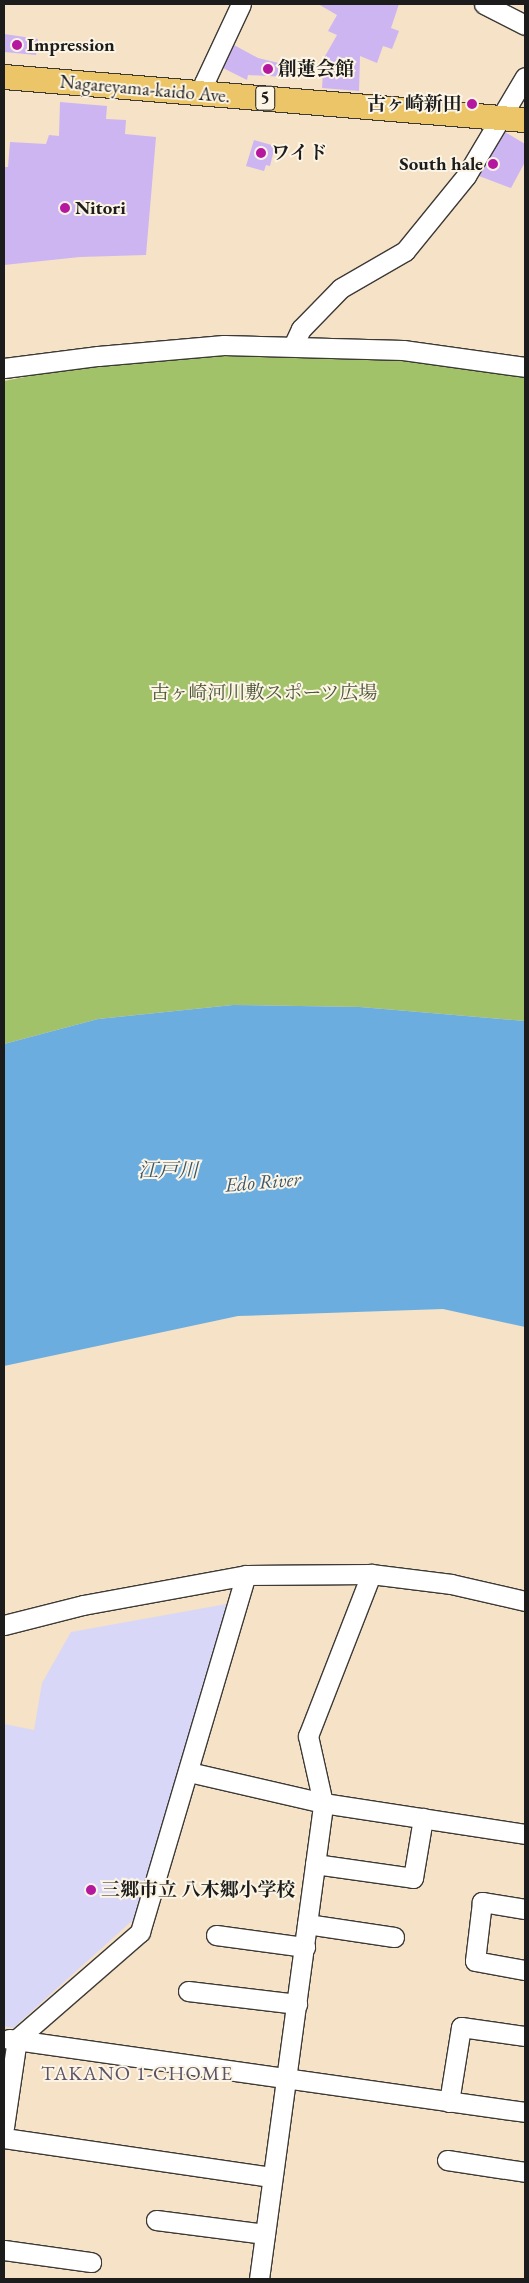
<!DOCTYPE html>
<meta charset="utf-8">
<style>
body{margin:0}
#map{position:relative;width:529px;height:2283px;overflow:hidden;background:#f5e2c7;font-family:"EB Garamond","Noto Serif JP",serif}
div>[style]{position:absolute}
.built>*{inset:0;background:#d9d7f7}
.green>*{inset:0;background:#a2c26a}
.water>*{inset:0;background:#6cade0}
.building>*{inset:0;background:#cdb5f2}
.roads{filter:drop-shadow(1px 0 #3d3a36) drop-shadow(-1px 0 #3d3a36) drop-shadow(0 1px #3d3a36) drop-shadow(0 -1px #3d3a36)}
.minor>*{height:19px;margin:-9.5px;padding:0 9.5px;transform-origin:9.5px;border-radius:9.5px;background:#fff}
.major>*{height:24px;margin:-12px;padding:0 12px;transform-origin:12px;border-radius:12px;background:#edc569}
.dots>*{width:14px;height:14px;translate:-50% -50%;box-sizing:border-box;border:2px solid #fcf5e5;border-radius:50%}
span{translate:-50% -50%;white-space:nowrap;text-align:center;line-height:1.15;-webkit-text-stroke:4px #fcf5e5;paint-order:stroke}
.shield-label span{padding:1px 4px;background:#fcf5e5;border:1px solid;border-radius:4px;-webkit-text-stroke-width:0}
.shield-label{font-size:18px;color:#1c1c1c;font-weight:700}
.poi-label{font-size:19px;color:#1c1c1c;font-weight:700}
.left{translate:0 -50%;text-align:left}
.right{translate:-100% -50%;text-align:right}
.street-label{font-size:19px;color:#1c1c1c}
.park-label{font-size:19px;color:#4b5637}
.water-label{font-size:20px;color:#3c566a;font-style:italic}
.neighbourhood-label{font-size:20px;color:#5a5267;letter-spacing:1px}
.frame{position:absolute;inset:0;border:5px solid #1c1c1c;pointer-events:none}
</style>
<div id="map">
<div class="built">
<div style="clip-path:polygon(232px 1603px,133px 1920px,13px 2028px,4px 2026px,4px 1724px,34px 1730px,42px 1683px,71px 1632px)"></div>
</div>
<div class="green">
<div style="clip-path:polygon(240px 354px,375px 357px,525px 377px,525px 1021px,360px 1007px,233px 1005px,98px 1019px,4px 1044px,4px 381px,98px 363px)"></div>
</div>
<div class="water">
<div style="clip-path:polygon(233px 1005px,360px 1007px,525px 1021px,525px 1327px,443px 1309px,238px 1316px,4px 1366px,4px 1044px,98px 1019px)"></div>
</div>
<div class="building">
<div style="clip-path:polygon(318px 4px,399px 4px,391px 28px,399px 31px,392px 49px,383px 46px,377px 63px,360px 56px,359px 91px,322px 88px,324px 58px,337px 35px,328px 31px,337px 15px)"></div>
<div style="clip-path:polygon(4px 34px,38px 39px,36px 55px,4px 52px)"></div>
<div style="clip-path:polygon(234px 45px,258px 58px,287px 65px,286px 77px,248px 75px,247px 80px,223px 68px)"></div>
<div style="clip-path:polygon(60px 102px,107px 106px,106px 119px,126px 120px,125px 134px,156px 137px,146px 255px,80px 257px,4px 265px,4px 167px,8px 167px,10px 142px,46px 144px,49px 135px,59px 136px)"></div>
<div style="clip-path:polygon(505px 132px,525px 144px,525px 162px,511px 188px,479px 176px)"></div>
<div style="clip-path:polygon(254px 140px,275px 146px,270px 166px,266px 165px,264px 171px,246px 166px)"></div>
</div>
<div class="roads">
<div class="minor">
<div style="left:484px;top:4px;width:46px;rotate:27.1deg"></div>
<div style="left:203px;top:93px;width:10px;rotate:-84deg"></div>
<div style="left:204px;top:83px;width:87px;rotate:-64.9deg"></div>
<div style="left:293px;top:346px;width:19px;rotate:-65deg"></div>
<div style="left:301px;top:329px;width:57px;rotate:-45.7deg"></div>
<div style="left:341px;top:288px;width:74px;rotate:-30deg"></div>
<div style="left:405px;top:251px;width:97px;rotate:-50.9deg"></div>
<div style="left:466px;top:176px;width:115px;rotate:-59.2deg"></div>
<div style="left:4px;top:368px;width:95px;rotate:-7.3deg"></div>
<div style="left:98px;top:356px;width:126px;rotate:-5deg"></div>
<div style="left:224px;top:345px;width:179px;rotate:1.6deg"></div>
<div style="left:403px;top:350px;width:123px;rotate:7.9deg"></div>
<div style="left:4px;top:1625px;width:81px;rotate:-14.2deg"></div>
<div style="left:83px;top:1605px;width:166px;rotate:-10.4deg"></div>
<div style="left:246px;top:1575px;width:125px;rotate:-0.5deg"></div>
<div style="left:371px;top:1574px;width:81px;rotate:7.1deg"></div>
<div style="left:451px;top:1584px;width:76px;rotate:12.9deg"></div>
<div style="left:189px;top:1772px;width:138px;rotate:13deg"></div>
<div style="left:323px;top:1803px;width:204px;rotate:8.7deg"></div>
<div style="left:315px;top:1864px;width:99px;rotate:8.1deg"></div>
<div style="left:413px;top:1878px;width:61px;rotate:-80.5deg"></div>
<div style="left:525px;top:1909px;width:44px;rotate:-170.8deg"></div>
<div style="left:482px;top:1902px;width:59px;rotate:96.8deg"></div>
<div style="left:475px;top:1961px;width:51px;rotate:10.2deg"></div>
<div style="left:307px;top:1924px;width:88px;rotate:8.5deg"></div>
<div style="left:216px;top:1935px;width:90px;rotate:7.7deg"></div>
<div style="left:188px;top:1991px;width:110px;rotate:6.8deg"></div>
<div style="left:9px;top:2039px;width:521px;rotate:8.05deg"></div>
<div style="left:449px;top:2102px;width:76px;rotate:-80.9deg"></div>
<div style="left:461px;top:2027px;width:65px;rotate:8deg"></div>
<div style="left:4px;top:2127px;width:89px;rotate:-81.6deg"></div>
<div style="left:17px;top:2039px;width:163px;rotate:-41deg"></div>
<div style="left:140px;top:1932px;width:372px;rotate:-73.5deg"></div>
<div style="left:4px;top:2138px;width:270px;rotate:8.3deg"></div>
<div style="left:447px;top:2160px;width:79px;rotate:8.7deg"></div>
<div style="left:156px;top:2220px;width:110px;rotate:7.3deg"></div>
<div style="left:4px;top:2250px;width:88px;rotate:7.9deg"></div>
<div style="left:259px;top:2279px;width:480px;rotate:-82.3deg"></div>
<div style="left:323px;top:1803px;width:69px;rotate:-102.6deg"></div>
<div style="left:308px;top:1736px;width:174px;rotate:-68.7deg"></div>
</div>
<div class="major">
<div style="left:4px;top:77px;width:523px;rotate:4.72deg"></div>
</div>
</div>
<div class="dots">
<div style="left:17px;top:45px;background:#b5179e"></div>
<div style="left:268px;top:69px;background:#b5179e"></div>
<div style="left:472px;top:104px;background:#b5179e"></div>
<div style="left:261px;top:153px;background:#b5179e"></div>
<div style="left:493px;top:164px;background:#b5179e"></div>
<div style="left:65px;top:208px;background:#b5179e"></div>
<div style="left:91px;top:1890px;background:#b5179e"></div>
</div>
<div class="shield-label">
<span style="left:265px;top:98px">5</span>
</div>
<div class="poi-label">
<span class="left" style="left:27px;top:45px">Impression</span>
<span class="left" style="left:278px;top:69px">創蓮会館</span>
<span class="right" style="left:462px;top:104px">古ヶ崎新田</span>
<span class="left" style="left:271px;top:153px">ワイド</span>
<span class="right" style="left:483px;top:164px">South hale</span>
<span class="left" style="left:75px;top:208px">Nitori</span>
<span class="left" style="left:101px;top:1890px">三郷市立 八木郷小学校</span>
</div>
<div class="street-label">
<span style="left:145px;top:89px;rotate:5deg">Nagareyama-kaido Ave.</span>
</div>
<div class="park-label">
<span style="left:264px;top:693px">古ヶ崎河川敷スポーツ広場</span>
</div>
<div class="water-label">
<span style="left:168px;top:1170px">江戸川</span>
<span style="left:263px;top:1182px;rotate:-5deg">Edo River</span>
</div>
<div class="neighbourhood-label">
<span style="left:137px;top:2073px">TAKANO 1-CHOME</span>
</div>
<div class="frame"></div>
</div>
